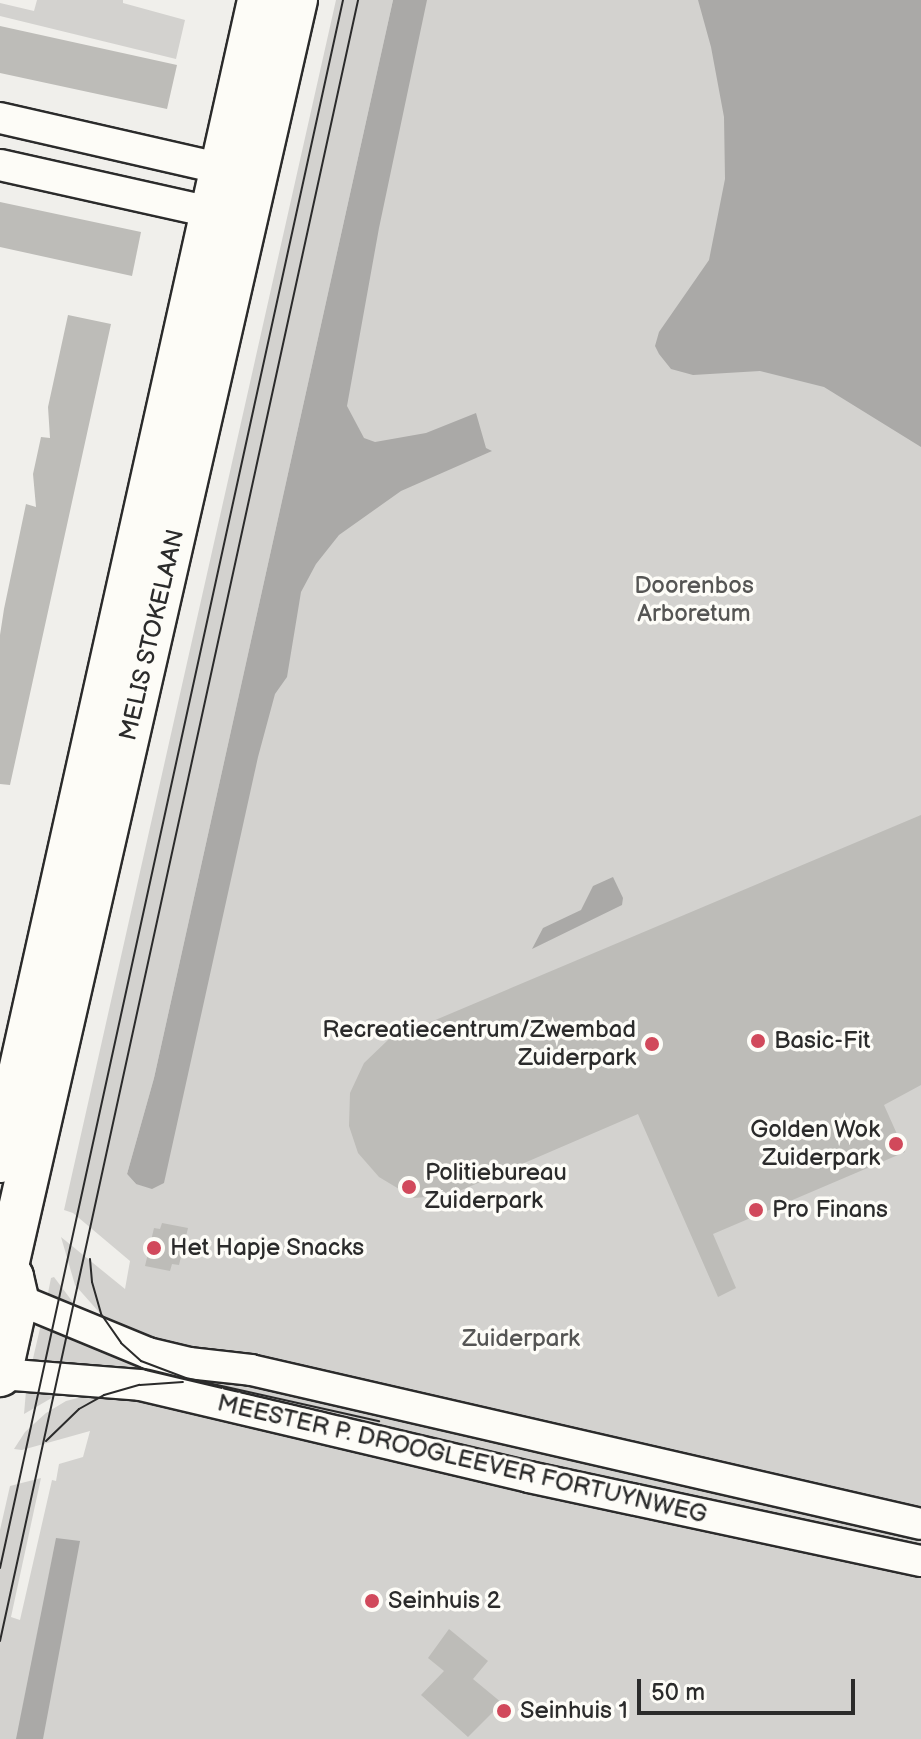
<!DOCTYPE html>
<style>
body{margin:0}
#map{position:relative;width:921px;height:1739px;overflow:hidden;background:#f0efeb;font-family:"Balsamiq Sans",sans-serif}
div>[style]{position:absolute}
.green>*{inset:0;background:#d3d2cf}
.water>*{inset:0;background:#aaa9a7}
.building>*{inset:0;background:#bdbcb8}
.roads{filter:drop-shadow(2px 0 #2b2b2b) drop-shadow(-2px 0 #2b2b2b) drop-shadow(0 2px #2b2b2b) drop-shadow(0 -2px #2b2b2b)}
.street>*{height:30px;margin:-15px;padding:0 15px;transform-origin:15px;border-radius:15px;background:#fdfcf7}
.secondary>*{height:42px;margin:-21px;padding:0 21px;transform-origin:21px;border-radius:21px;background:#fdfcf7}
.tram>*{height:2px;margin:-1px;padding:0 1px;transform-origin:1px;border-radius:1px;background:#2b2b2b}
.dots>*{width:22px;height:22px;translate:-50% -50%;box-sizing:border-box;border:4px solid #fdfcf7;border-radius:50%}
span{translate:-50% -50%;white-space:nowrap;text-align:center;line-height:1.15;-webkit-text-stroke:7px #fdfcf7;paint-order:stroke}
.park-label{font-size:24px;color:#555554}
.street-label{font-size:24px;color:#2b2b2b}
.poi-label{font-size:24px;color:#2b2b2b}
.right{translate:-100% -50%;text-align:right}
.left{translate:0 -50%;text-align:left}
.scale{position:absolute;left:637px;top:1679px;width:218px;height:36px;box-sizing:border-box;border:4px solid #2b2b2b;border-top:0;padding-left:10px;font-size:24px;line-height:28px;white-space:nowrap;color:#2b2b2b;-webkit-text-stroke:6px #fdfcf7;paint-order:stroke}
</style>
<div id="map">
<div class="green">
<div style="clip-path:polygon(37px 0,123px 0,123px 3px,185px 20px,176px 59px,0 16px,0 3px,34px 11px)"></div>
<div style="clip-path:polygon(336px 0,393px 0,154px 1078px,127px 1174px,136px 1184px,409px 0,921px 0,921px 1739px,0 1739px,0 1530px,10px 1486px,41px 1478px,11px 1617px,20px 1620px,52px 1480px,56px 1481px,59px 1464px,83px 1457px,90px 1431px,22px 1450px,14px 1449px,25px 1432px,46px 1413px,66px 1401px,89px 1395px,31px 1367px,42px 1320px,106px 1320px,75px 1285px,61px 1237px,125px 1289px,130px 1261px,73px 1213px,64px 1210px)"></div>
<div style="clip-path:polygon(54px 1277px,72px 1301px,87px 1318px,47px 1298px,51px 1278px)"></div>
<div style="clip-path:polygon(26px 1391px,62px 1392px,24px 1414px)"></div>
</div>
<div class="water">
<div style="clip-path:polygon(393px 0,427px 0,379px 228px,347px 406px,364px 438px,375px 442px,426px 433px,476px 413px,486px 448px,492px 451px,401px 491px,339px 535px,316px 564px,301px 592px,287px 677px,275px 694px,258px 757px,164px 1183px,152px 1189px,136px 1184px,127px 1174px,154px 1078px)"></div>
<div style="clip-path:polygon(698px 0,921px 0,921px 447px,824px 387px,760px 371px,693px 375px,671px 369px,659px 354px,655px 346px,659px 332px,709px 260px,725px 179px,724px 117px,711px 47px)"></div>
<div style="clip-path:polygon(613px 877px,623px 898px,622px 905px,532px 949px,543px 928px,581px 910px,593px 886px)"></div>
<div style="clip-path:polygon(56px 1538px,80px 1541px,43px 1739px,16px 1739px)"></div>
</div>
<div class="building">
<div style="clip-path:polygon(0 26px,177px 65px,167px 109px,0 73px)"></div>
<div style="clip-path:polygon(0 202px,141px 232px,132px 276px,0 247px)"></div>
<div style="clip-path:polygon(68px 315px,111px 324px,10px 785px,0 784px,0 635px,4px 609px,26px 504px,36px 507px,33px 474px,41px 437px,50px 438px,48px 407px)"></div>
<div style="clip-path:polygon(921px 815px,921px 1085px,884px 1105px,905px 1152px,713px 1234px,736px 1288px,718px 1297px,638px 1114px,450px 1195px,414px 1198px,379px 1177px,358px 1153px,349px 1126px,350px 1093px,364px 1063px,388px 1040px)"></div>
<div style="clip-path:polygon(162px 1223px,188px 1228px,179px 1265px,172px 1264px,170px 1271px,145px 1266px,154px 1228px,160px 1229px)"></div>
<div style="clip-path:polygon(449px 1629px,488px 1661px,473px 1679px,502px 1703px,468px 1737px,421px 1695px,444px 1671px,428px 1658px)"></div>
</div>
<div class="roads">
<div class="street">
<div style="left:0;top:118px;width:247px;rotate:12.9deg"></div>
<div style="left:0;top:165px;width:234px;rotate:12.6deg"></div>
<div style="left:17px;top:1299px;width:142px;rotate:22.4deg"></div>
<div style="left:148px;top:1353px;width:42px;rotate:13.7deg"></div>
<div style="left:189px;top:1363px;width:62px;rotate:6.4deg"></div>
<div style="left:251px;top:1370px;width:687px;rotate:12.94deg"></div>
<div style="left:1px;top:1374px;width:139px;rotate:4.5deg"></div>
<div style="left:140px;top:1385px;width:400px;rotate:13.3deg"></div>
<div style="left:529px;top:1477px;width:401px;rotate:12.1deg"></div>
</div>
<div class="secondary">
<div style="left:0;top:1161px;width:1190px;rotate:-77.42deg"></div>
<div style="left:0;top:1265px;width:17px;rotate:45deg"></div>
<div style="left:12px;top:1277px;width:23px;rotate:77deg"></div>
<div style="left:17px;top:1299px;width:78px;rotate:102.6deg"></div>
<div style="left:6px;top:1270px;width:1303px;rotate:-77.14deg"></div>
</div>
</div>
<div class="tram">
<div style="left:90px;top:1259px;width:23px;rotate:85deg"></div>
<div style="left:92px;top:1282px;width:33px;rotate:74deg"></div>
<div style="left:101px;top:1314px;width:35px;rotate:55deg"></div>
<div style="left:121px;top:1343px;width:27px;rotate:42deg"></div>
<div style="left:141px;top:1361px;width:48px;rotate:20.7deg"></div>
<div style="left:186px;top:1378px;width:198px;rotate:12.6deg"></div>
<div style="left:46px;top:1441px;width:46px;rotate:-44.1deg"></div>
<div style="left:79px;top:1409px;width:29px;rotate:-29deg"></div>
<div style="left:104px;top:1395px;width:37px;rotate:-16deg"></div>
<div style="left:140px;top:1385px;width:43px;rotate:-4deg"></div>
<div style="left:0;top:1568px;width:1605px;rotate:-77.66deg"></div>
<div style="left:0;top:1641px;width:1680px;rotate:-77.69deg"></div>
</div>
<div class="dots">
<div style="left:758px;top:1041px;background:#d1495b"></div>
<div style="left:652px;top:1044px;background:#d1495b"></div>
<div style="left:896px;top:1144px;background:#d1495b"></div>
<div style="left:409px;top:1187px;background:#d1495b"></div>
<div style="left:756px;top:1210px;background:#d1495b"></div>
<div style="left:154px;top:1248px;background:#d1495b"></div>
<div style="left:372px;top:1601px;background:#d1495b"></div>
<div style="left:504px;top:1711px;background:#d1495b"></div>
</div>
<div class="park-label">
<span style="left:694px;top:600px">Doorenbos<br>Arboretum</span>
<span style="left:521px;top:1339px">Zuiderpark</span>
</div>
<div class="street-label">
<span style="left:152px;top:635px;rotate:-77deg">MELIS STOKELAAN</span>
<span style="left:462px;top:1459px;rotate:13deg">MEESTER P. DROOGLEEVER FORTUYNWEG</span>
</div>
<div class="poi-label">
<span class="right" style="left:636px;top:1044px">Recreatiecentrum/Zwembad<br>Zuiderpark</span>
<span class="left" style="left:774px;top:1041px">Basic-Fit</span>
<span class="right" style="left:880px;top:1144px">Golden Wok<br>Zuiderpark</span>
<span class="left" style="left:425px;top:1187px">Politiebureau<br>Zuiderpark</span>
<span class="left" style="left:772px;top:1210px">Pro Finans</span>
<span class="left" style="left:170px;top:1248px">Het Hapje Snacks</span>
<span class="left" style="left:388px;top:1601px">Seinhuis 2</span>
<span class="left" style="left:520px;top:1711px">Seinhuis 1</span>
</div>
<div class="scale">50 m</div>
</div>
